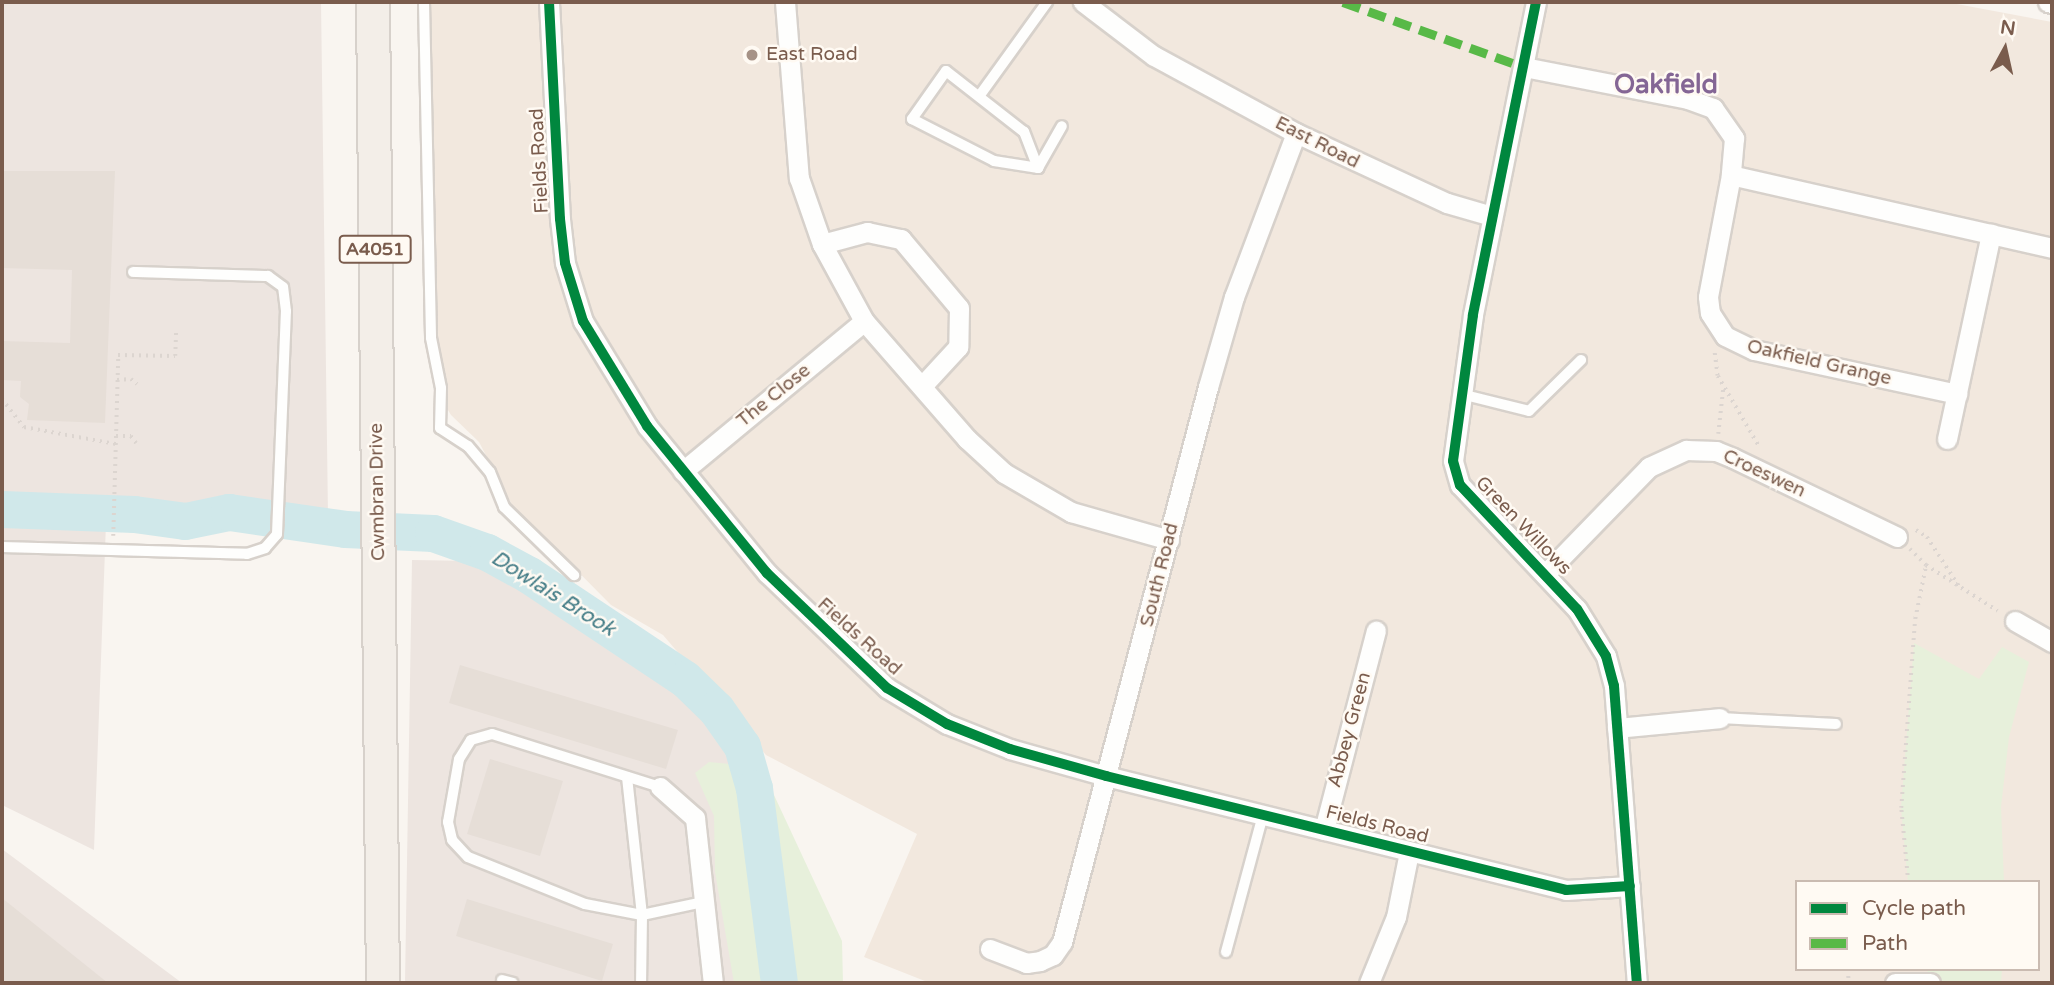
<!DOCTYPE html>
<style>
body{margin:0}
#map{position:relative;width:2054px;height:985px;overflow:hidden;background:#f9f5f0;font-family:"Varela Round",sans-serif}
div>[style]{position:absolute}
.residential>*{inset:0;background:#f2e8de}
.industrial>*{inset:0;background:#ede5e0}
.green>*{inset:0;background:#e7f0db}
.river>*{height:37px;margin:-18.5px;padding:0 18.5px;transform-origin:18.5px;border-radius:18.5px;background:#d0e8ea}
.building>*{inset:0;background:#e6ded7}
.path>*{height:3.5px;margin-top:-1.75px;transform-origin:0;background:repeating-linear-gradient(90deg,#dcd5d0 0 2px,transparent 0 7px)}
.roads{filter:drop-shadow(2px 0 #d7d1cb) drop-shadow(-2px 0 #d7d1cb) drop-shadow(0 2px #d7d1cb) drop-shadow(0 -2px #d7d1cb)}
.lane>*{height:10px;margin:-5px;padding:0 5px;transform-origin:5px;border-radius:5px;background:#fefefd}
.street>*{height:19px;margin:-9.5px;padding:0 9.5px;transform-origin:9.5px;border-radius:9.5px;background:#fefefd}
.primary>*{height:32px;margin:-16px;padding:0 16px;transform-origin:16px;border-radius:16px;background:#f3eee8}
.quiet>*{height:9px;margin-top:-4.5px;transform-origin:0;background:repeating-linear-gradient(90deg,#58b947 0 18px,transparent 0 27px)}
.cycleway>*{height:10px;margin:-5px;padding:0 5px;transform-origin:5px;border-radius:5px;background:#00873e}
.dots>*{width:19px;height:19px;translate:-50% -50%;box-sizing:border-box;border:4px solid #fffaf3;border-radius:50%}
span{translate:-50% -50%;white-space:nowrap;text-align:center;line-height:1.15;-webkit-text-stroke:5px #fffaf3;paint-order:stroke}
.shield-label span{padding:2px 5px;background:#fffaf3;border:2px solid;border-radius:5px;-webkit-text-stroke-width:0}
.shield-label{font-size:18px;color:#7a5c4d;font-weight:700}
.poi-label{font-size:19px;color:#7a5c4d}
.left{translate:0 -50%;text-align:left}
.street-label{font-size:19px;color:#7a5c4d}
.water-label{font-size:21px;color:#437c86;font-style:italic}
.district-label{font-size:26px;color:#846695;font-weight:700}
.frame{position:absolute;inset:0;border:4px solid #7a5c4d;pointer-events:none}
.legend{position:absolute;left:1795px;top:880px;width:245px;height:91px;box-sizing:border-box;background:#fffaf3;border:2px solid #cabbb1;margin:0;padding:9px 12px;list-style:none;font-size:21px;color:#7a5c4d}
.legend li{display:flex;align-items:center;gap:14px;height:35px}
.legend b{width:35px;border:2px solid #cabbb1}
.north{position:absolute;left:1970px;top:14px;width:70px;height:70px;-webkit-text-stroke:5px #fffaf3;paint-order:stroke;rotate:8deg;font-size:19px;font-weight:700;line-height:28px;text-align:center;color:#7a5c4d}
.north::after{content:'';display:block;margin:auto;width:24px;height:32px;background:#7a5c4d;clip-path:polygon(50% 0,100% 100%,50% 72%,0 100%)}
</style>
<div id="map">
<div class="residential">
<div style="clip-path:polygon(evenodd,418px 2px,1946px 2px,2052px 22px,2052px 983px,930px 983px,864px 957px,917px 834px,766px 755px,663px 635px,611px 605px,512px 505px,479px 442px,451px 415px,435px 389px,426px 276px,418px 2px,1797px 882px,2038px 882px,2038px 969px,1797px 969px,1797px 882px)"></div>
</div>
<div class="industrial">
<div style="clip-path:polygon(2px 2px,321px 2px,328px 515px,106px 523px,94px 850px,2px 805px)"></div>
<div style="clip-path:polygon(412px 560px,473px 561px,690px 675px,768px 799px,786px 983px,405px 983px)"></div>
<div style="clip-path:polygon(2px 849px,182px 983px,2px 983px)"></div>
</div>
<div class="green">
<div style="clip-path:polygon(1914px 643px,1979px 679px,2002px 647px,2029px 662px,2009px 737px,2001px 807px,2004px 882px,1908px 882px,1901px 808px)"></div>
<div style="clip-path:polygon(709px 762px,761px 767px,842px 941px,843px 983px,734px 983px,715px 872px,714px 816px,695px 773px)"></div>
<div style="clip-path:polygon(1927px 969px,2002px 969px,2001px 983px,1930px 983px)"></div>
</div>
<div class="river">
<div style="left:2px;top:509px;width:132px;rotate:2.2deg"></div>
<div style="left:134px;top:514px;width:51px;rotate:7.8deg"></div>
<div style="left:185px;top:521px;width:45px;rotate:-11.6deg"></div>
<div style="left:229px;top:512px;width:117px;rotate:8.3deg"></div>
<div style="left:345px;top:529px;width:88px;rotate:2.6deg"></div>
<div style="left:433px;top:533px;width:57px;rotate:19.4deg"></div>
<div style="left:487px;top:552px;width:48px;rotate:28.7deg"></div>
<div style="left:529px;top:575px;width:187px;rotate:33.7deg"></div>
<div style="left:685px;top:679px;width:43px;rotate:44.1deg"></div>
<div style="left:716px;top:709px;width:45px;rotate:54.9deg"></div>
<div style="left:742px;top:746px;width:44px;rotate:74.1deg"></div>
<div style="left:754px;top:788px;width:197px;rotate:82.7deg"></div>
</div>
<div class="building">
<div style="clip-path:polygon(2px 171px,115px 171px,105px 423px,27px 420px,29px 404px,20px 397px,21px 381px,2px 380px,2px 341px,70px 343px,72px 270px,2px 268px)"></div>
<div style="clip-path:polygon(460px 665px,678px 730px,666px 769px,449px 703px)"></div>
<div style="clip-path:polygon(490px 759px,563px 781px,540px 856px,467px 834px)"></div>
<div style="clip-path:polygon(2px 898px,108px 983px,2px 983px)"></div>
<div style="clip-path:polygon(467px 899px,613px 944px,602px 981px,456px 936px)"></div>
</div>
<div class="path">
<div style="left:1715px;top:353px;width:23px;rotate:83deg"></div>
<div style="left:1718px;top:376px;width:83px;rotate:59.7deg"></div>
<div style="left:117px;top:380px;width:14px;rotate:-4deg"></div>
<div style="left:131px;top:379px;width:8px;rotate:40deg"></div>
<div style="left:2px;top:399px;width:36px;rotate:52deg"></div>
<div style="left:24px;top:427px;width:94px;rotate:10.5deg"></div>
<div style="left:1718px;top:434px;width:45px;rotate:-83.7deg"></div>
<div style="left:116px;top:436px;width:15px"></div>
<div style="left:131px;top:436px;width:9px;rotate:54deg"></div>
<div style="left:1916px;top:530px;width:13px;rotate:32deg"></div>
<div style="left:1927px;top:537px;width:59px;rotate:56.9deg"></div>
<div style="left:113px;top:536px;width:181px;rotate:-88.4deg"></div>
<div style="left:118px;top:355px;width:57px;rotate:1deg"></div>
<div style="left:175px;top:356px;width:27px;rotate:-88deg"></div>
<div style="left:1910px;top:549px;width:23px;rotate:45deg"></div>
<div style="left:1926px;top:565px;width:85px;rotate:32.6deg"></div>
<div style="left:1908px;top:882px;width:74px;rotate:-95.4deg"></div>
<div style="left:1901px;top:808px;width:190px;rotate:-85.8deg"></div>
<div style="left:1915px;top:619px;width:55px;rotate:-78.5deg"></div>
<div style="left:1848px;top:969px;width:14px;rotate:86deg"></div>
</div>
<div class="roads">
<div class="lane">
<div style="left:424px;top:2px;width:336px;rotate:88.8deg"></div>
<div style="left:431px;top:338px;width:51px;rotate:78.7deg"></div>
<div style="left:441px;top:388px;width:40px;rotate:91.4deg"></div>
<div style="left:440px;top:428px;width:33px;rotate:33deg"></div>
<div style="left:468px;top:446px;width:34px;rotate:50deg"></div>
<div style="left:490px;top:472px;width:38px;rotate:68deg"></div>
<div style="left:504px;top:507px;width:98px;rotate:44.2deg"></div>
<div style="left:980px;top:95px;width:115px;rotate:-54.2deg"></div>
<div style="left:1038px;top:168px;width:39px;rotate:-111deg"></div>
<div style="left:1024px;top:132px;width:99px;rotate:-142deg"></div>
<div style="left:946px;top:71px;width:59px;rotate:125.3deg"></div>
<div style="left:912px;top:119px;width:92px;rotate:27.1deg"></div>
<div style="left:994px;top:161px;width:45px;rotate:9deg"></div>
<div style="left:1038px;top:168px;width:48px;rotate:-60.3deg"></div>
<div style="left:1461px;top:394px;width:70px;rotate:14deg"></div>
<div style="left:1529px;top:411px;width:73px;rotate:-44.4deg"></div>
<div style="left:2px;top:547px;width:245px;rotate:1.6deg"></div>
<div style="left:247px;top:554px;width:19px;rotate:-18deg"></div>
<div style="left:265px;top:548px;width:18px;rotate:-49deg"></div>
<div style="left:277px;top:534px;width:223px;rotate:-87.7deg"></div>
<div style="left:286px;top:311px;width:24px;rotate:-97deg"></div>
<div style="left:283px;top:287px;width:19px;rotate:-144deg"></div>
<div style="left:268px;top:276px;width:135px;rotate:-178.3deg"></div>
<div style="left:1720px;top:718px;width:116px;rotate:3deg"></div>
<div style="left:627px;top:777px;width:139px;rotate:83.8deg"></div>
<div style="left:642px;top:915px;width:68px;rotate:90.8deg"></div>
<div style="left:660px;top:787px;width:176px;rotate:-162.5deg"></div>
<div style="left:492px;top:734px;width:22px;rotate:164deg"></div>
<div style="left:471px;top:740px;width:22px;rotate:122deg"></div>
<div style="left:459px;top:759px;width:64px;rotate:99.9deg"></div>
<div style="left:448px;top:822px;width:18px;rotate:77deg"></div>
<div style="left:452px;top:840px;width:23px;rotate:47deg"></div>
<div style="left:468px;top:857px;width:126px;rotate:21.9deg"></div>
<div style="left:585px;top:904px;width:58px;rotate:10.9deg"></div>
<div style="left:642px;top:915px;width:62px;rotate:-12deg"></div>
<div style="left:1226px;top:952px;width:142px;rotate:-74.9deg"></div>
<div style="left:502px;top:980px;width:11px;rotate:15deg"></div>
</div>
<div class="street">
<div style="left:549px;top:2px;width:217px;rotate:87.1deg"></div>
<div style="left:560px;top:219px;width:44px;rotate:83.5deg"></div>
<div style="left:565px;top:263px;width:61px;rotate:72.8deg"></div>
<div style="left:583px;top:321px;width:123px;rotate:58.6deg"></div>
<div style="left:647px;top:426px;width:190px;rotate:50.8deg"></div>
<div style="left:767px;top:573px;width:166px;rotate:43.8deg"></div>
<div style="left:887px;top:688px;width:70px;rotate:31deg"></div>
<div style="left:947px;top:724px;width:68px;rotate:21.6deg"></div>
<div style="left:1010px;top:749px;width:100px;rotate:15.7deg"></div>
<div style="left:1106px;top:776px;width:474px;rotate:13.9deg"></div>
<div style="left:1566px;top:890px;width:64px;rotate:-3.6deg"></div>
<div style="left:785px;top:2px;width:177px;rotate:85.5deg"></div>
<div style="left:799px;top:178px;width:70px;rotate:70.8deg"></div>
<div style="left:822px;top:244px;width:88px;rotate:61.4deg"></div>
<div style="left:864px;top:321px;width:157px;rotate:48.9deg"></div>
<div style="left:967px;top:439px;width:50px;rotate:42.6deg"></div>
<div style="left:1004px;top:473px;width:78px;rotate:30.2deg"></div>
<div style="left:1071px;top:512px;width:102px;rotate:15.9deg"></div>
<div style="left:1083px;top:2px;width:89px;rotate:37.3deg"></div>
<div style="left:1154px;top:56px;width:162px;rotate:28.5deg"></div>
<div style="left:1296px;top:133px;width:166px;rotate:24.9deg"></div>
<div style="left:1447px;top:203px;width:47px;rotate:16.1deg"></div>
<div style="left:1536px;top:2px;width:319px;rotate:101.4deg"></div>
<div style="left:1473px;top:315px;width:147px;rotate:97.8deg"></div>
<div style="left:1453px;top:461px;width:25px;rotate:74deg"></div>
<div style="left:1460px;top:485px;width:170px;rotate:46.7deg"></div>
<div style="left:1577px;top:609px;width:55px;rotate:58.3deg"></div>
<div style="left:1606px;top:656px;width:31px;rotate:75deg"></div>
<div style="left:1614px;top:686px;width:298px;rotate:85.6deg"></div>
<div style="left:2048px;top:2px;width:4px;rotate:14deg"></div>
<div style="left:1524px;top:67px;width:167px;rotate:11deg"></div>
<div style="left:1688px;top:99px;width:27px;rotate:20deg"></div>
<div style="left:1713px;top:108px;width:37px;rotate:55deg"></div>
<div style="left:1734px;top:138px;width:37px;rotate:95deg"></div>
<div style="left:1731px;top:175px;width:329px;rotate:12.8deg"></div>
<div style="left:1731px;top:175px;width:124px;rotate:100.7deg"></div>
<div style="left:1708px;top:297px;width:16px;rotate:83deg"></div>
<div style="left:1710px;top:313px;width:27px;rotate:57deg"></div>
<div style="left:1725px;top:336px;width:32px;rotate:26deg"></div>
<div style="left:1754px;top:350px;width:208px;rotate:12.2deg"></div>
<div style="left:822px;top:244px;width:47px;rotate:-14.9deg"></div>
<div style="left:867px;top:232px;width:35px;rotate:12deg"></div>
<div style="left:901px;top:239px;width:90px;rotate:50deg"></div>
<div style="left:959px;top:308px;width:39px;rotate:91deg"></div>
<div style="left:958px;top:347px;width:53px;rotate:132.7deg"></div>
<div style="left:1947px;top:439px;width:210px;rotate:-77.9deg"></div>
<div style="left:683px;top:471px;width:235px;rotate:-39.6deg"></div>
<div style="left:1546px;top:573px;width:148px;rotate:-45.8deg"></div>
<div style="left:1649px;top:467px;width:41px;rotate:-24.7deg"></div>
<div style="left:1686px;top:450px;width:30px;rotate:2deg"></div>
<div style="left:1716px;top:451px;width:18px;rotate:22deg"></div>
<div style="left:1733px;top:458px;width:182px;rotate:25.7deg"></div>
<div style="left:2015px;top:621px;width:43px;rotate:29.6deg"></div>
<div style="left:1617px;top:728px;width:103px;rotate:-5.5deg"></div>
<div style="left:660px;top:787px;width:47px;rotate:41.5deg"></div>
<div style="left:695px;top:818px;width:166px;rotate:83.8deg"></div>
<div style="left:1324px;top:830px;width:206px;rotate:-75.4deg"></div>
<div style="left:990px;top:949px;width:39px;rotate:21deg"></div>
<div style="left:1026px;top:963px;width:14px;rotate:-8deg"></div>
<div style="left:1040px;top:961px;width:14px;rotate:-25deg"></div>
<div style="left:1053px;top:955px;width:16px;rotate:-55deg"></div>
<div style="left:1062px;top:942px;width:574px;rotate:-75.26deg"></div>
<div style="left:1208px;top:387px;width:94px;rotate:-73.9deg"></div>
<div style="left:1234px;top:297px;width:175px;rotate:-69.3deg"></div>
<div style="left:1369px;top:983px;width:71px;rotate:-67.8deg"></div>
<div style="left:1396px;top:917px;width:66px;rotate:-78.7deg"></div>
<div style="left:1895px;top:983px;width:35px"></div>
</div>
<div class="primary">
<div style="left:373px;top:2px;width:981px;rotate:89.42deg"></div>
</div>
</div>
<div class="quiet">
<div style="left:1343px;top:2px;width:192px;rotate:19.8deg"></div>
</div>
<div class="cycleway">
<div style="left:549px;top:2px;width:217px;rotate:87.1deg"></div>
<div style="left:560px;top:219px;width:44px;rotate:83.5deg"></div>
<div style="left:565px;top:263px;width:61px;rotate:72.8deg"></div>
<div style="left:583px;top:321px;width:123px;rotate:58.6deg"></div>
<div style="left:647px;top:426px;width:190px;rotate:50.8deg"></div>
<div style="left:767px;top:573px;width:166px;rotate:43.8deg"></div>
<div style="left:887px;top:688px;width:70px;rotate:31deg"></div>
<div style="left:947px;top:724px;width:68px;rotate:21.6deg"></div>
<div style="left:1010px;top:749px;width:100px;rotate:15.7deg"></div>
<div style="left:1106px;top:776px;width:474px;rotate:13.9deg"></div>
<div style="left:1566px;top:890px;width:64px;rotate:-3.6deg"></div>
<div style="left:1536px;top:2px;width:319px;rotate:101.4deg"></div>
<div style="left:1473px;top:315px;width:147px;rotate:97.8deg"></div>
<div style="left:1453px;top:461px;width:25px;rotate:74deg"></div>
<div style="left:1460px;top:485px;width:170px;rotate:46.7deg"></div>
<div style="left:1577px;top:609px;width:55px;rotate:58.3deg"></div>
<div style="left:1606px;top:656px;width:31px;rotate:75deg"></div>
<div style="left:1614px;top:686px;width:298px;rotate:85.6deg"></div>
</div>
<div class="dots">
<div style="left:752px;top:55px;background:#a69286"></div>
</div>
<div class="shield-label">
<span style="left:375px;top:249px">A4051</span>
</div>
<div class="poi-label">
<span class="left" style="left:766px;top:55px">East Road</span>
</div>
<div class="street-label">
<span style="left:1317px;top:143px;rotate:27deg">East Road</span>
<span style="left:540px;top:161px;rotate:-93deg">Fields Road</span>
<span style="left:1819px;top:363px;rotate:13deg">Oakfield Grange</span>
<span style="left:774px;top:396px;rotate:-39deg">The Close</span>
<span style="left:1764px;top:474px;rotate:25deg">Croeswen</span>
<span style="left:378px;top:492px;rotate:-91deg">Cwmbran Drive</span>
<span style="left:1523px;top:526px;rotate:46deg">Green Willows</span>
<span style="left:1160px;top:575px;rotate:-76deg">South Road</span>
<span style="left:859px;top:637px;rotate:42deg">Fields Road</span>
<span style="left:1350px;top:730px;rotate:-75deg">Abbey Green</span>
<span style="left:1377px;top:825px;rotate:14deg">Fields Road</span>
</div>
<div class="water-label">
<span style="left:553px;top:594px;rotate:32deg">Dowlais Brook</span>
</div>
<div class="district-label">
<span style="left:1666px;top:85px">Oakfield</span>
</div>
<div class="frame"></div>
<ul class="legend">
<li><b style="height:9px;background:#00873e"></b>Cycle path</li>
<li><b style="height:9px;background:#58b947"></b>Path</li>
</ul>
<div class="north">N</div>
</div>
